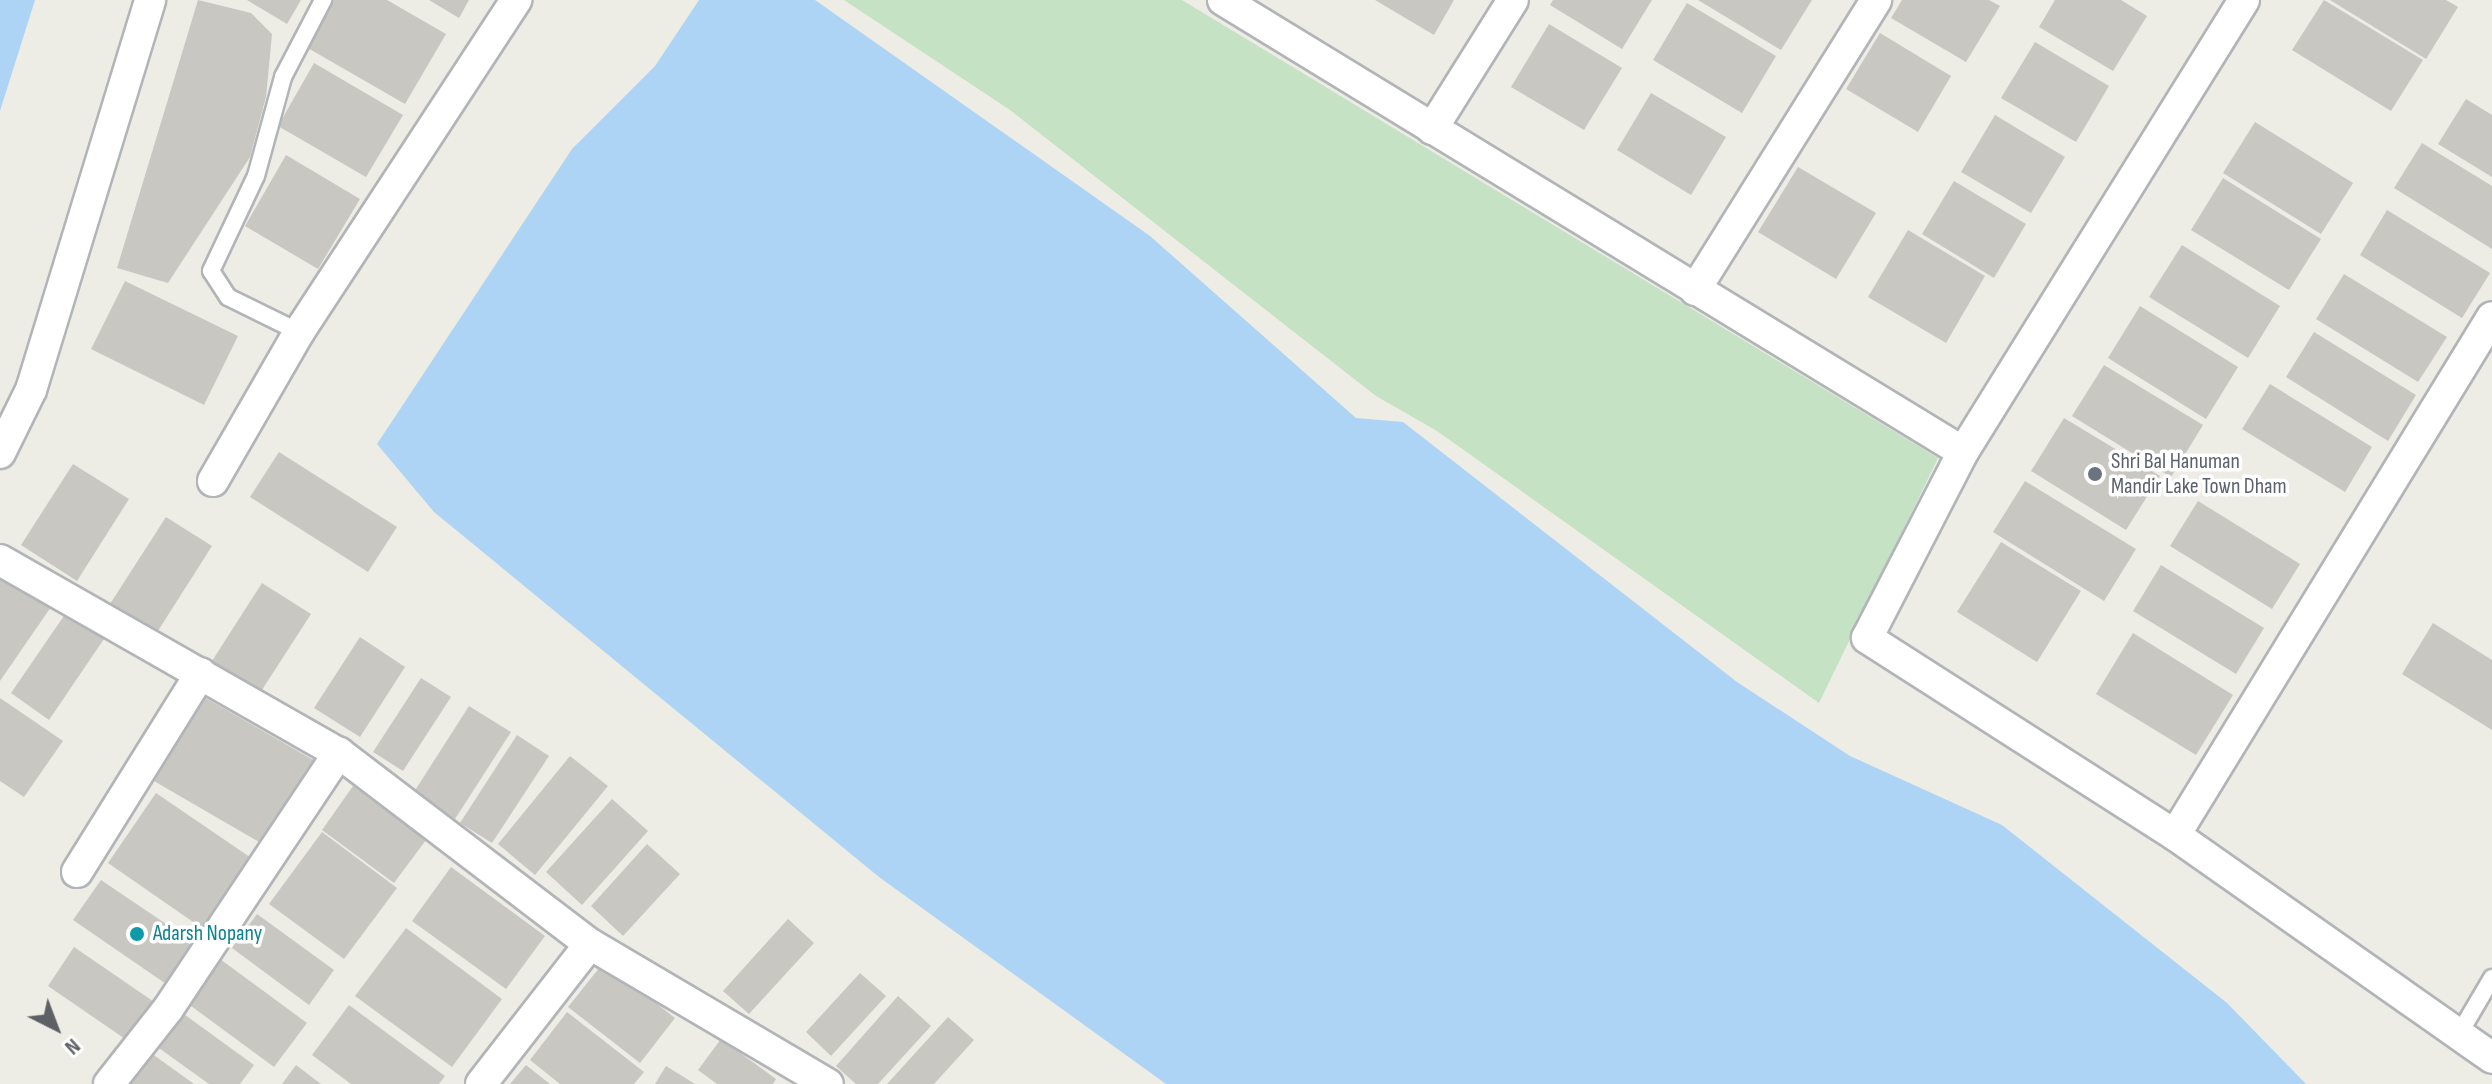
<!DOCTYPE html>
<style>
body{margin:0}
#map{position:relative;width:2492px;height:1084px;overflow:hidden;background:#edece5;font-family:"Sofia Sans Condensed",sans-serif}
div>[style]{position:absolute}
.green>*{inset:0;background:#c5e2c5}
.water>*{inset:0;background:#aed4f5}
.building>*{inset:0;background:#c9c7c2}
.roads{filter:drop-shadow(2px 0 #b2b5b8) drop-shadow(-2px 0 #b2b5b8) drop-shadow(0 2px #b2b5b8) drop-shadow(0 -2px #b2b5b8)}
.lane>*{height:16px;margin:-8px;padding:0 8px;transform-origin:8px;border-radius:8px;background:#fff}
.street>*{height:30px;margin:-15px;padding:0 15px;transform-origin:15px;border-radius:15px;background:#fff}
.dots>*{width:22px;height:22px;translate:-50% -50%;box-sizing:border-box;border:4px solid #fff;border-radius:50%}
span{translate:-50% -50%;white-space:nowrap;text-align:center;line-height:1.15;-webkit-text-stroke:7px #fff;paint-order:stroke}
.worship-label{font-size:22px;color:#5b616d}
.left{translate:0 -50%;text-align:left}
.culture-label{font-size:22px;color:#0d838f}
.north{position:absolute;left:16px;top:988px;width:80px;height:80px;-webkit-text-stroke:6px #fff;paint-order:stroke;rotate:138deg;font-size:22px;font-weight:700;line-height:32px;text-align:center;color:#5d6064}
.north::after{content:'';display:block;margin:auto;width:28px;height:36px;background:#5d6064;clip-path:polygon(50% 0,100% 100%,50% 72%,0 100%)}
</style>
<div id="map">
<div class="green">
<div style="clip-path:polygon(844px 0,1182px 0,1938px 458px,1819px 703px,1437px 431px,1376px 396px,1010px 110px)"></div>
</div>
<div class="water">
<div style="clip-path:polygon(0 0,35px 0,0 111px)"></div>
<div style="clip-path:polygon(699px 0,815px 0,1150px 236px,1356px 418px,1403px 422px,1737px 682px,1850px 756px,2002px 825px,2227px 1003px,2306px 1084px,1166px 1084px,879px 877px,434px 512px,377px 444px,572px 149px,655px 66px)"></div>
</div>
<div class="building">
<div style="clip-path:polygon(198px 0,251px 13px,272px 34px,266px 97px,250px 157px,168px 283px,117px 268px)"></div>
<div style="clip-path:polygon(247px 0,301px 0,287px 24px)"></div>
<div style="clip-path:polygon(333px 0,387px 0,446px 34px,405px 104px,306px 47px)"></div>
<div style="clip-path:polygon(429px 0,469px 0,459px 18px)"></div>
<div style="clip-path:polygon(1375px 0,1454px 0,1434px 35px)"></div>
<div style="clip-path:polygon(1553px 0,1652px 0,1622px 49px,1550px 5px)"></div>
<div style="clip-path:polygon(1698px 0,1812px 0,1781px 50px)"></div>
<div style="clip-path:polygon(1902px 0,1989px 0,2000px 6px,1966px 62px,1891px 18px)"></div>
<div style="clip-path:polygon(2055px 0,2121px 0,2147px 16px,2113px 71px,2039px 27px)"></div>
<div style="clip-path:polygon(2324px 0,2423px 60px,2391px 111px,2292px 50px)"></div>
<div style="clip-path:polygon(2330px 0,2446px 0,2458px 7px,2426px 59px)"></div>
<div style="clip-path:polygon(1687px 3px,1776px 56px,1742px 113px,1653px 60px)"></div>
<div style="clip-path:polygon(1549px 24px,1622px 68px,1584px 130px,1511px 87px)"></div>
<div style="clip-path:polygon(1880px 33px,1951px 76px,1918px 132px,1846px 89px)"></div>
<div style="clip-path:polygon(2035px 42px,2109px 86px,2076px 142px,2001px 98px)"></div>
<div style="clip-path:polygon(314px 63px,403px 115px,366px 177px,278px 126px)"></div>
<div style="clip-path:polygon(1651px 93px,1726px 137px,1691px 195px,1617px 150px)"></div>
<div style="clip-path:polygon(2466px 99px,2492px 115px,2492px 177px,2438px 144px)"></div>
<div style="clip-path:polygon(1995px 115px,2065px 157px,2031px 213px,1961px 172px)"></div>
<div style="clip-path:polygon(2255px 122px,2353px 183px,2321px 234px,2223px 173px)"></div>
<div style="clip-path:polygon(2422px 143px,2492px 186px,2492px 249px,2394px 188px)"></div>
<div style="clip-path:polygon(286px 155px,360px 199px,318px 269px,245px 226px)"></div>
<div style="clip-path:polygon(1798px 167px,1876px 213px,1836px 279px,1758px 232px)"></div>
<div style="clip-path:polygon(2223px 178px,2321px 239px,2289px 290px,2191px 230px)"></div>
<div style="clip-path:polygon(1954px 181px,2026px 224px,1994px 278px,1922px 234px)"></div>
<div style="clip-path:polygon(2387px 210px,2490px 273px,2462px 318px,2360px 255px)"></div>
<div style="clip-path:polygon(1908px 230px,1985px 276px,1946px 343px,1868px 297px)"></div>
<div style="clip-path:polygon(2182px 245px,2280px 306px,2248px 358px,2149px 297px)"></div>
<div style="clip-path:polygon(2344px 274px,2447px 337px,2418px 382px,2316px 319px)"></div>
<div style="clip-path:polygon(125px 281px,238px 336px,204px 405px,91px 349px)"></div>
<div style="clip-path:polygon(2140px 306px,2238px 367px,2206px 419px,2108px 358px)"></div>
<div style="clip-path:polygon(2314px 332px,2416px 395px,2388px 441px,2286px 377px)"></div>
<div style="clip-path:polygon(2104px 365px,2203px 425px,2171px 477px,2072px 416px)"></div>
<div style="clip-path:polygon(2270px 384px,2372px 447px,2345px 492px,2242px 429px)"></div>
<div style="clip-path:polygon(2064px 418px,2160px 476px,2126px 530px,2031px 471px)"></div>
<div style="clip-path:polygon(279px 452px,397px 527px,368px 572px,250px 497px)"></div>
<div style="clip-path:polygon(73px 464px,129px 499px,77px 581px,21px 545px)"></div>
<div style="clip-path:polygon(2025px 481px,2136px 549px,2104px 601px,1993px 532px)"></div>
<div style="clip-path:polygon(2198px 501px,2300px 564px,2272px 609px,2170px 546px)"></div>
<div style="clip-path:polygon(166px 517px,212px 546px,156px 634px,110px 604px)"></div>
<div style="clip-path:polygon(2001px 542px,2081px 591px,2037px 662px,1957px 612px)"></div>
<div style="clip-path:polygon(2161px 565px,2264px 628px,2236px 674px,2133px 611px)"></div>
<div style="clip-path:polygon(0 567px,53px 604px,0 681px)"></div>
<div style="clip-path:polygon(262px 583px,311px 614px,260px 693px,212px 661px)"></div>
<div style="clip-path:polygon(68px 610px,106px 636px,49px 720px,11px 693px)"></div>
<div style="clip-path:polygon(2433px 623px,2492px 660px,2492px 730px,2402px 674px)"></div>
<div style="clip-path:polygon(2133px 633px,2233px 695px,2196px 755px,2096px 694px)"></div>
<div style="clip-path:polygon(360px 637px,405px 667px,360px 737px,314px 708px)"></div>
<div style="clip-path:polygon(421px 678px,451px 697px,403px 771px,373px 752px)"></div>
<div style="clip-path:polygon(204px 697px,322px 765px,273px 850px,154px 781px)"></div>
<div style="clip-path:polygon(0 698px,63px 741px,24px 797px,0 781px)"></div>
<div style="clip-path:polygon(469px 706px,511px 732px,455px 819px,414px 792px)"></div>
<div style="clip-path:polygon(517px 735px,549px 756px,492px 843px,460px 823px)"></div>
<div style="clip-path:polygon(570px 756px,608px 786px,535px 875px,498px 844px)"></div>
<div style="clip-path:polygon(353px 786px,426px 840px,394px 883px,322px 830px)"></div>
<div style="clip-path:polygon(156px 793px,257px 862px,209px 933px,108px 863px)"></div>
<div style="clip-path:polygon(612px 799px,648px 831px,582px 905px,546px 872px)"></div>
<div style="clip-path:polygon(322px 832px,397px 888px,344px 959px,269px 904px)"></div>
<div style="clip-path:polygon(647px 844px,680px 874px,623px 936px,591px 906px)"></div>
<div style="clip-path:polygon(451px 867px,545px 936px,506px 989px,412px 921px)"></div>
<div style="clip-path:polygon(101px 880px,200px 947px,172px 988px,73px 920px)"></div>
<div style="clip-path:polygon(257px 914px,334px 970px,309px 1005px,232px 948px)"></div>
<div style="clip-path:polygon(788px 919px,814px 943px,749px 1014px,723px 991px)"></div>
<div style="clip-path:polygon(406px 928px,502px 999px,452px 1067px,355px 996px)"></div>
<div style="clip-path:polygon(74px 947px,160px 1006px,134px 1045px,48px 986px)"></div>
<div style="clip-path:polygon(220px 959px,307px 1023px,274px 1067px,187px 1003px)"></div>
<div style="clip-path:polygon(604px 962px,675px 1018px,640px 1063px,568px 1007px)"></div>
<div style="clip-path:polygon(860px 973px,886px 996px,831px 1056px,806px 1032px)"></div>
<div style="clip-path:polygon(898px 996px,931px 1026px,878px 1084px,856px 1084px,836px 1066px)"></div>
<div style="clip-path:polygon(349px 1005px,445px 1076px,439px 1084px,351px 1084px,312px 1055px)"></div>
<div style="clip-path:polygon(181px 1012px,254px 1065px,240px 1084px,209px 1084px,156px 1046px)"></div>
<div style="clip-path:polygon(567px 1012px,644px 1072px,634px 1084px,560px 1084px,530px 1060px)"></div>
<div style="clip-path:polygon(948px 1017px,974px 1040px,934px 1084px,887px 1084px)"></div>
<div style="clip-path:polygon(721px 1039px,776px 1079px,773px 1084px,717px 1084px,698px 1070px)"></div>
<div style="clip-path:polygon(151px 1053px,194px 1084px,128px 1084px)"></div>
<div style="clip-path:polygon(296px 1065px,321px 1084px,282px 1084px)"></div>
<div style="clip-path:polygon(526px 1065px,550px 1084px,510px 1084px)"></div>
<div style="clip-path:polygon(666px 1066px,695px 1084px,655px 1084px)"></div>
</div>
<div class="roads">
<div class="lane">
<div style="left:299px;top:332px;width:79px;rotate:-153.8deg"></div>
<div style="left:228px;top:297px;width:31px;rotate:-123deg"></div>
<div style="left:211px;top:271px;width:105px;rotate:-64.7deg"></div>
<div style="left:256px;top:176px;width:103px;rotate:-74.7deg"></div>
<div style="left:283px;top:77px;width:87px;rotate:-62.5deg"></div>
<div style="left:2459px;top:1034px;width:65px;rotate:-59.5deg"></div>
</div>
<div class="street">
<div style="left:1223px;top:0;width:867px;rotate:31.42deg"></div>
<div style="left:2244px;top:0;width:532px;rotate:121.87deg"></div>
<div style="left:1963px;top:452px;width:209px;rotate:117.3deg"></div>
<div style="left:1867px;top:638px;width:366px;rotate:32.6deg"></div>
<div style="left:2175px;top:835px;width:388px;rotate:35.1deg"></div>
<div style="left:1432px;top:129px;width:152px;rotate:-57.9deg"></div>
<div style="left:1695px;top:290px;width:342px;rotate:-58deg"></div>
<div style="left:0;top:453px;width:70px;rotate:-63.8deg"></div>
<div style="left:31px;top:390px;width:408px;rotate:-73deg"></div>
<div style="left:213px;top:481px;width:172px;rotate:-60deg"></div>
<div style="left:299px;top:332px;width:397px;rotate:-56.8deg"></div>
<div style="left:0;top:560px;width:390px;rotate:29.7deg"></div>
<div style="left:339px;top:753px;width:315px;rotate:37.3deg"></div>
<div style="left:590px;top:944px;width:276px;rotate:30.5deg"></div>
<div style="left:2175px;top:835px;width:607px;rotate:-58.53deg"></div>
<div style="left:77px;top:872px;width:234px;rotate:-58.1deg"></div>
<div style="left:109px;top:1084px;width:95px;rotate:-51.8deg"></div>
<div style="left:168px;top:1009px;width:308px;rotate:-56.3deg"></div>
<div style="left:481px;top:1084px;width:177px;rotate:-52.1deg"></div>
</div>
</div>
<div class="dots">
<div style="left:2095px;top:474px;background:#6b7280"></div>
<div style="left:137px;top:934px;background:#0f9aa8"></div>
</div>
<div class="worship-label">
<span class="left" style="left:2111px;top:474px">Shri Bal Hanuman<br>Mandir Lake Town Dham</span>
</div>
<div class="culture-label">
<span class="left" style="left:153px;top:934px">Adarsh Nopany</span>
</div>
<div class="north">N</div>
</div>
